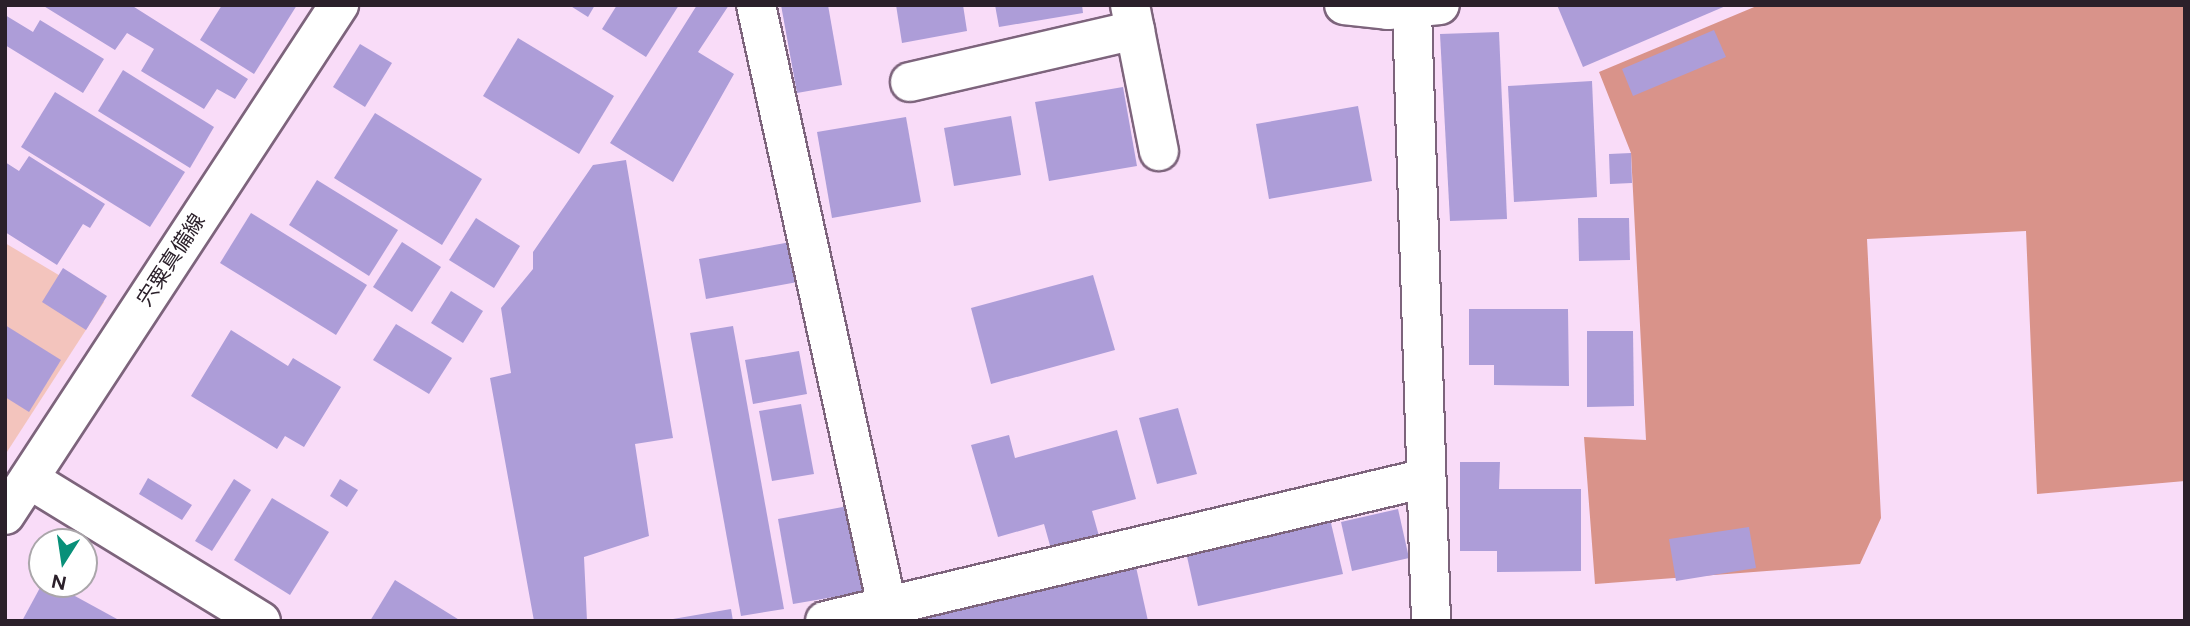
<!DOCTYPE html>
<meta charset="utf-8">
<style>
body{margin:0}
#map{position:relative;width:2190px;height:626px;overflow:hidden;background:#f9dcf8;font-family:Figtree,"Noto Sans JP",sans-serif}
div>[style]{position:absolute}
.green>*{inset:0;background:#f3c4bd}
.forest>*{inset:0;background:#d9938a}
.building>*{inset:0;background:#ad9dd8}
.roads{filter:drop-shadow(2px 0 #7d647c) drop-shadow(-2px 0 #7d647c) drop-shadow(0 2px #7d647c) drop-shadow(0 -2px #7d647c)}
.minor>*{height:38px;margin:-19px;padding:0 19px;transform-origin:19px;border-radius:19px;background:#fff}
.secondary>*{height:38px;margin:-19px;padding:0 19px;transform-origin:19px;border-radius:19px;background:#fff}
span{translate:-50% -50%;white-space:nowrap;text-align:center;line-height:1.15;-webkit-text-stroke:5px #fff;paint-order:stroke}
.street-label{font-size:21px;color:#2b202a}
.frame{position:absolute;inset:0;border:7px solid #2b202a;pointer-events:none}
.north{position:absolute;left:28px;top:528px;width:70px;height:70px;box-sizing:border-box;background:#fff;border:2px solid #aaa6aa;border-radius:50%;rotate:192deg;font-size:19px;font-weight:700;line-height:28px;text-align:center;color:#2b202a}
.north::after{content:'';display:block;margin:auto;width:24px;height:32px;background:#099079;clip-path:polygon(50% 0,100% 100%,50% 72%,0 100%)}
</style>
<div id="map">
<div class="green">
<div style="clip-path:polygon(5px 243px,104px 302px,5px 455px)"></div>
</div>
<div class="forest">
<div style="clip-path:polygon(1759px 5px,2185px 5px,2185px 481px,2037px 494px,2026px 231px,1867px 239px,1881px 518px,1860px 564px,1595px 584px,1584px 437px,1646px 440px,1631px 153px,1599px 72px)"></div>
</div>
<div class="building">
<div style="clip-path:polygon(42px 5px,131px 5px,248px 79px,235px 99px,217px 89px,204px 109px,141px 71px,154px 49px,127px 33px,115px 50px)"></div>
<div style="clip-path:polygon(222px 5px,297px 5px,254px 74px,200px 40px)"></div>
<div style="clip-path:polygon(569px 5px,595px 5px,588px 17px)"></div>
<div style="clip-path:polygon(617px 5px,679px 5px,646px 57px,602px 29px)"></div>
<div style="clip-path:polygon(697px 5px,729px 5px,698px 52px,734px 74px,673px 182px,610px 143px)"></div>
<div style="clip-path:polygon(781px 5px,828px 5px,842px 85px,797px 93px)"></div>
<div style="clip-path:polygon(896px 5px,963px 5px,967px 31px,902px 43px)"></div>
<div style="clip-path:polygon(995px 5px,1082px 5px,1083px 13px,999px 27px)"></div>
<div style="clip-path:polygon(1557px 5px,1728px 5px,1583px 67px)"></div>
<div style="clip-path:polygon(5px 15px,33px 32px,40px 20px,104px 59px,83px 93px,5px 45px)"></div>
<div style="clip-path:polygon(1714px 30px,1726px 57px,1633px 96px,1622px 69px)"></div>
<div style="clip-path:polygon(1499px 32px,1507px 219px,1450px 221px,1440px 34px)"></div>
<div style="clip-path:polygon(518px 38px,614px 96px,579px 154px,483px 96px)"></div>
<div style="clip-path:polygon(360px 44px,392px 63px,365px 107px,333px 87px)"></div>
<div style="clip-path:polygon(123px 70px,214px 127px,190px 168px,98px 111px)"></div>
<div style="clip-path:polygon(1592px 81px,1597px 197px,1514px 202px,1508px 86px)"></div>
<div style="clip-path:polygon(1123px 87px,1137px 166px,1049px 181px,1035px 102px)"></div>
<div style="clip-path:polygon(55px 92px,185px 172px,150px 227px,21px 147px)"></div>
<div style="clip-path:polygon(1358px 106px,1372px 181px,1269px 199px,1256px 124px)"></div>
<div style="clip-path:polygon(375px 113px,482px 179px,442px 245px,334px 178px)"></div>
<div style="clip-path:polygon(1011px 116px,1021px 175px,954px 186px,944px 128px)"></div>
<div style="clip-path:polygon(906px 117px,921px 202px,832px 218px,817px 132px)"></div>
<div style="clip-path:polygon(1631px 153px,1632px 183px,1610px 184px,1609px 154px)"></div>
<div style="clip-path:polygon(29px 156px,105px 204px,90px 228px,83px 224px,57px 265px,5px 232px,5px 162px,19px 171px)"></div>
<div style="clip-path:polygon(626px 160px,673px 438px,635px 444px,649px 536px,584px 557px,587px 621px,534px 621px,490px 378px,511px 373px,501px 308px,533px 269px,533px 252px,593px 165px)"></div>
<div style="clip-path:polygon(317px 180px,398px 230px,369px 276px,289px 225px)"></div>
<div style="clip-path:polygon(251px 213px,367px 285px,336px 335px,220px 263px)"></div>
<div style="clip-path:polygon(476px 218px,520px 246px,494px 288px,449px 260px)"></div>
<div style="clip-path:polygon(1578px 218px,1629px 218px,1630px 260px,1579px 261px)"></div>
<div style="clip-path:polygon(796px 241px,803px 281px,706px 299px,699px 259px)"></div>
<div style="clip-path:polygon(402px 242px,441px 267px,412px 312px,373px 287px)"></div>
<div style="clip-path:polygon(63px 268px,107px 296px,86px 330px,42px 302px)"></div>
<div style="clip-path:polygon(1093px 275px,1115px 350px,991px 384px,971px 308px)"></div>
<div style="clip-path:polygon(451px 291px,483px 311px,463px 343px,431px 323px)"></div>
<div style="clip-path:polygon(1469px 309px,1568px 309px,1569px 386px,1494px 385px,1494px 365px,1469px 365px)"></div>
<div style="clip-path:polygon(396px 324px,452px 358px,429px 394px,373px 360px)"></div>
<div style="clip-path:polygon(5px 325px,61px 360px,29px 412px,5px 397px)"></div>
<div style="clip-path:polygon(733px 326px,784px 609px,741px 616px,690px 333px)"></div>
<div style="clip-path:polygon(231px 330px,288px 366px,293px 358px,341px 387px,304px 447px,285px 436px,277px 449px,191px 396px)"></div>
<div style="clip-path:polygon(1587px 331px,1633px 331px,1634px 406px,1587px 407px)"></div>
<div style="clip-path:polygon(799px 351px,807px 394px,753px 404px,745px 360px)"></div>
<div style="clip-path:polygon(801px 404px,814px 474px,772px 481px,759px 411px)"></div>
<div style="clip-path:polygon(1178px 408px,1197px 474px,1157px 484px,1139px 418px)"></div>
<div style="clip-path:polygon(1117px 430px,1136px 499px,1092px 511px,1099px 536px,1051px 549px,1044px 524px,998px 537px,971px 445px,1009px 435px,1015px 458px)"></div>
<div style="clip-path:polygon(1460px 462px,1500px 462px,1499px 489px,1581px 489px,1581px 571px,1497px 572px,1497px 551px,1460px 551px)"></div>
<div style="clip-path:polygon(148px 478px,192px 505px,182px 520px,139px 494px)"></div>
<div style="clip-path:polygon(234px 479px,251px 490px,212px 551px,195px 541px)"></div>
<div style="clip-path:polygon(340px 479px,358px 490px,347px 507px,330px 496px)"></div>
<div style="clip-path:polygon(272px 498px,329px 532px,290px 595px,234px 560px)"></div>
<div style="clip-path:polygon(848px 506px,863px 592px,793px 604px,778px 519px)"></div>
<div style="clip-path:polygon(1398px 509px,1409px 558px,1352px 571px,1341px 522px)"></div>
<div style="clip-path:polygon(1330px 519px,1343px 574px,1198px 606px,1186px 552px)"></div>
<div style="clip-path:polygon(1749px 527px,1756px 568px,1676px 581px,1669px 539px)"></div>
<div style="clip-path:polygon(1136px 567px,1148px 621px,929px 621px,927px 613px)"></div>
<div style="clip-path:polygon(395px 580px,461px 621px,370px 621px)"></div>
<div style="clip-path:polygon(42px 584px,53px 584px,117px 619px,22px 621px)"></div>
<div style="clip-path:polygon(731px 609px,733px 621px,673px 621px,673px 619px)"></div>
</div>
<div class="roads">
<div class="minor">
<div style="left:756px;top:5px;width:615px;rotate:77.7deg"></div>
<div style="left:1130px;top:5px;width:149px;rotate:78.8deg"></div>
<div style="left:1412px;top:10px;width:611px;rotate:88.22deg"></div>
<div style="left:910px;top:82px;width:231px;rotate:-13deg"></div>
<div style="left:29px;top:479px;width:272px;rotate:31.5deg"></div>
<div style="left:825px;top:621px;width:618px;rotate:-13.38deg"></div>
</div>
<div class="secondary">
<div style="left:1344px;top:5px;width:44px;rotate:6.5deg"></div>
<div style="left:1388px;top:10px;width:52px;rotate:-5.5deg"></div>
<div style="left:5px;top:515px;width:610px;rotate:-56.78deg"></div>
</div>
</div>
<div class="street-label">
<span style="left:171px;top:260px;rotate:-57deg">宍粟真備線</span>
</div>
<div class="frame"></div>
<div class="north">N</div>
</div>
